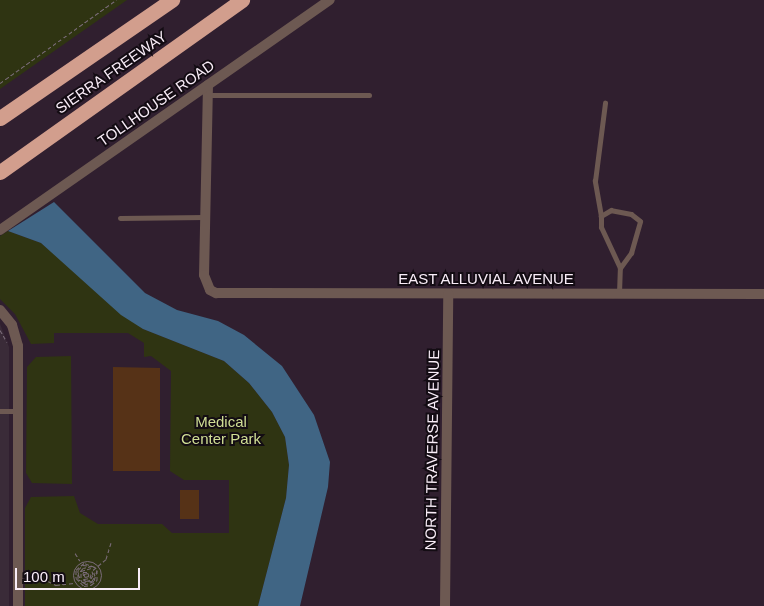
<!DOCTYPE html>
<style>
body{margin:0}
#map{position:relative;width:764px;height:606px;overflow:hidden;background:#301f2f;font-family:Arial,sans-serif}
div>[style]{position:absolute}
.medical>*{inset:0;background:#3a2b38}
.green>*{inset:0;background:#2f3412}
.water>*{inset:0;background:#406584}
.building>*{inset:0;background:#563217}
.path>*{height:1px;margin-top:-0.5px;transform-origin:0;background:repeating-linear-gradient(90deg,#7b6c7a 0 4px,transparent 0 6.5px)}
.path>.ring{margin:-0.5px;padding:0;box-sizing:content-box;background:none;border:1px solid #7b6c7a;border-radius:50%}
.service>*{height:5px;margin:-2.5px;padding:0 2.5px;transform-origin:2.5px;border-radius:2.5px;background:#6d5952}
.minor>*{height:10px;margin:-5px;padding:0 5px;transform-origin:5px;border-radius:5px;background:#6d5952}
.motorway>*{height:15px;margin:-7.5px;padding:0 7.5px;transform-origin:7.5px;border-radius:7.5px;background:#d29e8d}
span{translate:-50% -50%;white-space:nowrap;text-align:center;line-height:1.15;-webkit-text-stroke:4px #130c13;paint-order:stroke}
.street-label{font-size:15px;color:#f9edf8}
.park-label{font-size:15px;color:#d0de95}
.scale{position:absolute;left:15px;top:568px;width:125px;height:22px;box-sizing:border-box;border:2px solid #f9edf8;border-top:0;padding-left:6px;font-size:15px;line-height:18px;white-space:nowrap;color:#f9edf8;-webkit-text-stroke:4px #130c13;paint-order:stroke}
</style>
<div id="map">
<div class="medical">
<div style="clip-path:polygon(0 324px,9px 347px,9px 606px,0 606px)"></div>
</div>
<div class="green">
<div style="clip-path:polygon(0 0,127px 0,0 89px)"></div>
<div style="clip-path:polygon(8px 231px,41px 243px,143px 329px,224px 361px,249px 383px,272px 412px,285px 437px,289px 465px,286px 498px,258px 606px,25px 606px,25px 508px,31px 497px,74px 496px,80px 513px,98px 524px,162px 524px,172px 533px,229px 533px,229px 480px,184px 480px,170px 471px,171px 371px,151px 356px,144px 357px,144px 343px,128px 333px,54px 333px,54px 343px,31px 344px,15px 314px,0 299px,0 236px)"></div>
<div style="clip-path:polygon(71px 356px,72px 484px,32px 483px,26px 473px,27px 367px,36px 357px)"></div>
</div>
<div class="water">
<div style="clip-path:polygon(54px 202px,145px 293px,177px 310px,218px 321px,244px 335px,282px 366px,314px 415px,330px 462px,328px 487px,300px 606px,258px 606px,286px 498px,289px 465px,285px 437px,272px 412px,249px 383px,224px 361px,143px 329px,121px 315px,41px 243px,8px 231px)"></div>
</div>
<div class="building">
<div style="clip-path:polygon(113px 367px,160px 368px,160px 471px,113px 471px)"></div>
<div style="clip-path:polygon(180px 490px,199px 490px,199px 519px,180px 519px)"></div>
</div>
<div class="path">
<div style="left:0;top:83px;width:143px;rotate:-35.6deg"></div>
<div style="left:0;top:330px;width:14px;rotate:60deg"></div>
<div style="left:75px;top:553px;width:9px;rotate:58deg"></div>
<div class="ring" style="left:73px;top:561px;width:27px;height:27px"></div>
<div style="left:87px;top:572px;width:4px;rotate:180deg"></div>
<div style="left:83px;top:572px;width:7px;rotate:82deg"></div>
<div style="left:84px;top:579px;width:6px;rotate:-9deg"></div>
<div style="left:90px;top:578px;width:7px;rotate:-74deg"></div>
<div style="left:92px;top:571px;width:4px;rotate:76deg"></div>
<div style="left:93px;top:575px;width:6px;rotate:121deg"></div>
<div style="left:90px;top:580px;width:4px;rotate:166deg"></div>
<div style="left:86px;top:581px;width:6px;rotate:-149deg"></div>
<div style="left:81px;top:578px;width:7px;rotate:-90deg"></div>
<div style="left:81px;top:571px;width:15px;rotate:-16deg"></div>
<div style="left:95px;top:567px;width:12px;rotate:-160deg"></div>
<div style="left:84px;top:563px;width:11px;rotate:139deg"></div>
<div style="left:76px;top:570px;width:8px;rotate:90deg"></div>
<div style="left:76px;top:578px;width:11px;rotate:45deg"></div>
<div style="left:84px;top:586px;width:7px;rotate:-8deg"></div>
<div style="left:91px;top:585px;width:8px;rotate:-40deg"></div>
<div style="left:97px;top:580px;width:10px;rotate:-90deg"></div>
<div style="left:97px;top:570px;width:11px;rotate:105deg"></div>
<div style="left:94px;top:581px;width:9px;rotate:159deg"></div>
<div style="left:86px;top:584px;width:9px;rotate:-148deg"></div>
<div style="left:78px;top:579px;width:9px;rotate:-90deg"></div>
<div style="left:78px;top:570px;width:7px;rotate:-45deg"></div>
<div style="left:83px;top:565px;width:9px;rotate:6deg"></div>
<div style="left:92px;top:566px;width:9px;rotate:167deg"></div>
<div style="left:83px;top:568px;width:8px;rotate:130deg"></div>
<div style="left:78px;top:574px;width:9px;rotate:63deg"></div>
<div style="left:82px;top:582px;width:10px;rotate:-6deg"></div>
<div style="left:92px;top:581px;width:6px;rotate:-59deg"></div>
<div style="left:95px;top:576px;width:6px;rotate:-108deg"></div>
<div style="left:93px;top:570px;width:17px;rotate:-40deg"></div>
<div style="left:106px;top:559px;width:17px;rotate:-73deg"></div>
<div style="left:88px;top:573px;width:3px;rotate:72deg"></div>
<div style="left:89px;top:576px;width:4px;rotate:166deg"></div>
<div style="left:85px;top:577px;width:3px;rotate:-108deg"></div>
<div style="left:84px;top:574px;width:4px;rotate:-14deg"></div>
<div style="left:42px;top:578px;width:16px;rotate:27deg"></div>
<div style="left:56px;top:585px;width:18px;rotate:-6deg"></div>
</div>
<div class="service">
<div style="left:208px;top:95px;width:161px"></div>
<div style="left:601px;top:216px;width:36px;rotate:-100deg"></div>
<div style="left:595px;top:181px;width:79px;rotate:-82.7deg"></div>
<div style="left:120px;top:218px;width:85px;rotate:-0.7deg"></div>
<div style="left:619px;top:293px;width:25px;rotate:-88deg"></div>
<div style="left:620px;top:268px;width:19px;rotate:-54deg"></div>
<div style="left:631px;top:253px;width:33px;rotate:-74deg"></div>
<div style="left:640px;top:221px;width:11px;rotate:-142deg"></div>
<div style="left:631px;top:214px;width:20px;rotate:-169deg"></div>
<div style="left:611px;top:210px;width:12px;rotate:149deg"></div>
<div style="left:601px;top:216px;width:11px;rotate:90deg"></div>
<div style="left:601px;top:227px;width:45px;rotate:65.1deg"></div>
<div style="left:0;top:411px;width:18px"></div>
</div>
<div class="minor">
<div style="left:208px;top:85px;width:190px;rotate:91.2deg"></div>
<div style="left:204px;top:275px;width:16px;rotate:68deg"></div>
<div style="left:210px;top:290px;width:7px;rotate:27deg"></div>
<div style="left:216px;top:293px;width:548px;rotate:0.1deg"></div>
<div style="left:0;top:230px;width:402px;rotate:-34.9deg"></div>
<div style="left:0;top:310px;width:19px;rotate:51deg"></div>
<div style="left:12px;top:325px;width:22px;rotate:74deg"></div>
<div style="left:18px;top:346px;width:260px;rotate:90deg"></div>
<div style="left:445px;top:606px;width:312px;rotate:-89.4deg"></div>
</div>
<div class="motorway">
<div style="left:0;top:118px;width:209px;rotate:-34.5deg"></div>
<div style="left:0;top:172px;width:297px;rotate:-35.4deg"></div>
</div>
<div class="street-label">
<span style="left:111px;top:72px;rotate:-35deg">SIERRA FREEWAY</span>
<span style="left:156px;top:103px;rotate:-35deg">TOLLHOUSE ROAD</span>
<span style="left:486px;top:279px">EAST ALLUVIAL AVENUE</span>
<span style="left:432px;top:450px;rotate:-89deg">NORTH TRAVERSE AVENUE</span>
</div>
<div class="park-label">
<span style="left:221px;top:430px">Medical<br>Center Park</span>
</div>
<div class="scale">100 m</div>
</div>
